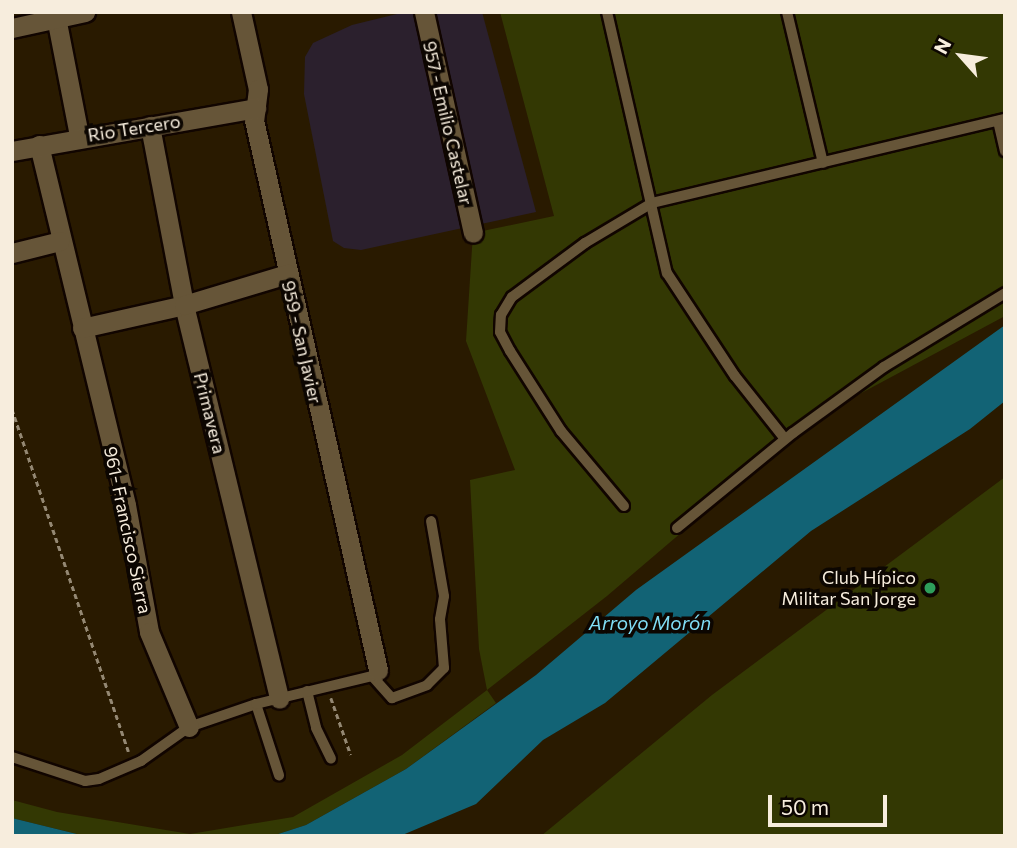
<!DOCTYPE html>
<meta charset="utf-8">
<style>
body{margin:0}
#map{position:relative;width:1017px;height:848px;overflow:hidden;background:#291a00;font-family:Commissioner,sans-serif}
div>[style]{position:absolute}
.industrial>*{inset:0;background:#2b202d}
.green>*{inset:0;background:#333803}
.water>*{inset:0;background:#126375}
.path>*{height:2.5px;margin-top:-1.25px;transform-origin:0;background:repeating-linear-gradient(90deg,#948873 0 5px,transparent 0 8.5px)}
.roads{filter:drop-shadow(2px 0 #110500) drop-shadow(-2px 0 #110500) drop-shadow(0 2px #110500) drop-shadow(0 -2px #110500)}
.service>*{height:10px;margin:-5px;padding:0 5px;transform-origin:5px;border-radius:5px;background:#665538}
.minor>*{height:19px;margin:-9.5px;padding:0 9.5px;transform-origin:9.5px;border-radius:9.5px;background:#665538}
.dots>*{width:19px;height:19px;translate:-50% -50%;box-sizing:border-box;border:4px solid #0c0601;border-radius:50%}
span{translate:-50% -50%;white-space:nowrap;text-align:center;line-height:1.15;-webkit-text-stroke:7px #0c0601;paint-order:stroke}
.street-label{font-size:18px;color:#f7eddd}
.poi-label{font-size:18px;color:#f7eddd}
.right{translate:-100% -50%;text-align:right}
.water-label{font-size:19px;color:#81def6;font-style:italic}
.frame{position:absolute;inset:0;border:14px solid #f7eddd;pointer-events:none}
.north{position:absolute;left:926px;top:21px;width:70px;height:70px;-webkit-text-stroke:5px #0c0601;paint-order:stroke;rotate:298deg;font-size:19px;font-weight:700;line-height:28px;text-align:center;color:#f7eddd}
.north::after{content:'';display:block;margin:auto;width:24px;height:32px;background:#f7eddd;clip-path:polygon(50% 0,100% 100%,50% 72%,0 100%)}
.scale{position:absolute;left:768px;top:795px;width:119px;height:32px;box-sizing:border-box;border:4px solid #f7eddd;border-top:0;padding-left:9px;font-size:21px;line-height:24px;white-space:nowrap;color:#f7eddd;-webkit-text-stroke:5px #0c0601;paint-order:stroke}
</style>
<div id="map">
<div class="industrial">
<div style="clip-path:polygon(405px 12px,482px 12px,536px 212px,361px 250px,344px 248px,333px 241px,304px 94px,305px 57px,313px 43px,352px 25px)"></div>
</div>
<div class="green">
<div style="clip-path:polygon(500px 12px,1005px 12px,1005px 316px,854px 397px,777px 451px,607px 596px,487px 690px,496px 703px,406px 769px,306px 825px,272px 836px,85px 836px,12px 818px,12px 800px,57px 812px,190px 834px,293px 817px,402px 755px,487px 690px,479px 649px,470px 480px,515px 470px,466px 341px,473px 233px,554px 216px)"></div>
<div style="clip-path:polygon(1005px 477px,1005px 836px,541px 836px,712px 695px)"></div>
</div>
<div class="water">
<div style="clip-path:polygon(1005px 325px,1005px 401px,970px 429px,811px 531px,605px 703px,543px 740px,476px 804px,400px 836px,272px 836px,306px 825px,406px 769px,536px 675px,636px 590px)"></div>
<div style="clip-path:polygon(12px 818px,20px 820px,85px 836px,12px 836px)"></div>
</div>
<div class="path">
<div style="left:12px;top:409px;width:362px;rotate:71.2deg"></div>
<div style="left:331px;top:698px;width:60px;rotate:70.7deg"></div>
</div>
<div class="roads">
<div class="service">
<div style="left:607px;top:12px;width:268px;rotate:77.1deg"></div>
<div style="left:667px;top:273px;width:123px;rotate:56.6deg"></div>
<div style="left:735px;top:376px;width:80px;rotate:51.6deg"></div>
<div style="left:787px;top:12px;width:155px;rotate:76.6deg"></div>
<div style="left:998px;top:121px;width:31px;rotate:77deg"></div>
<div style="left:624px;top:506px;width:98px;rotate:-130deg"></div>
<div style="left:561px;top:431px;width:95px;rotate:-122.5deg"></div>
<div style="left:510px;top:351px;width:21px;rotate:-118deg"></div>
<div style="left:500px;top:332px;width:17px;rotate:-87deg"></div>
<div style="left:501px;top:315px;width:21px;rotate:-59deg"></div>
<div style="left:512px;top:297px;width:91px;rotate:-36.5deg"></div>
<div style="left:585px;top:243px;width:78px;rotate:-30.8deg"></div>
<div style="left:652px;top:203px;width:363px;rotate:-13.4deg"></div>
<div style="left:677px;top:528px;width:150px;rotate:-39.3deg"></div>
<div style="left:793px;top:433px;width:112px;rotate:-36deg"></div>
<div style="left:884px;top:367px;width:142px;rotate:-31.4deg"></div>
<div style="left:372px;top:676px;width:30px;rotate:48deg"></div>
<div style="left:392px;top:698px;width:37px;rotate:-20deg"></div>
<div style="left:427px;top:685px;width:24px;rotate:-45deg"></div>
<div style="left:444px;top:668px;width:49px;rotate:-94.7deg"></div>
<div style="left:440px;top:619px;width:23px;rotate:-80deg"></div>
<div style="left:444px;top:596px;width:76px;rotate:-99.8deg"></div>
<div style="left:307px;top:691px;width:38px;rotate:76deg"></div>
<div style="left:316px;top:728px;width:34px;rotate:64deg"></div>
<div style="left:256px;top:704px;width:75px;rotate:72.1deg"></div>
<div style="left:12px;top:757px;width:77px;rotate:18.2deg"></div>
<div style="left:85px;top:781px;width:14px;rotate:-8deg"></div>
<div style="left:99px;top:779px;width:46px;rotate:-23.2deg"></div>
<div style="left:141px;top:761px;width:59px;rotate:-35.3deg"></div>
<div style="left:189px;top:727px;width:71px;rotate:-18.9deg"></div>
<div style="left:256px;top:704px;width:119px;rotate:-13.6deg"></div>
<div style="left:372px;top:676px;width:8px;rotate:-45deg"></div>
</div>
<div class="minor">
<div style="left:55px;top:12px;width:126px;rotate:79deg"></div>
<div style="left:241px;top:12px;width:79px;rotate:77.6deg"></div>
<div style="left:258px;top:89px;width:31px;rotate:97deg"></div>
<div style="left:254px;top:120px;width:564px;rotate:77.29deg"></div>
<div style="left:424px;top:12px;width:226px;rotate:77.5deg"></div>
<div style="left:12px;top:28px;width:75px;rotate:-12.4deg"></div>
<div style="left:150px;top:126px;width:182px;rotate:79.2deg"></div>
<div style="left:184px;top:305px;width:405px;rotate:76.4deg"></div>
<div style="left:39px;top:145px;width:370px;rotate:76.4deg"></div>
<div style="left:126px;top:505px;width:129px;rotate:79.7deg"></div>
<div style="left:149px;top:632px;width:103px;rotate:67.2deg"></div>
<div style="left:12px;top:151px;width:248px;rotate:-10deg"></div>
<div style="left:12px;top:253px;width:49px;rotate:-14deg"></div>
<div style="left:82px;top:328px;width:105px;rotate:-12.7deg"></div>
<div style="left:184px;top:305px;width:108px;rotate:-16.8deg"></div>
</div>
</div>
<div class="dots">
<div style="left:930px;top:588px;background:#2e9e5b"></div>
</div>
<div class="street-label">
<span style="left:448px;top:123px;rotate:77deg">957 - Emilio Castelar</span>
<span style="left:134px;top:128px;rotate:-9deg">Rio Tercero</span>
<span style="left:302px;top:342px;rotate:77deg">959 - San Javier</span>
<span style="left:210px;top:413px;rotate:76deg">Primavera</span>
<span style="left:128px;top:530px;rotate:78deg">961- Francisco Sierra</span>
</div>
<div class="poi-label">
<span class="right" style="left:916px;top:588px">Club Hípico<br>Militar San Jorge</span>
</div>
<div class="water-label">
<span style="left:650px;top:623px">Arroyo Morón</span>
</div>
<div class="frame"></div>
<div class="north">N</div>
<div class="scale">50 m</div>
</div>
